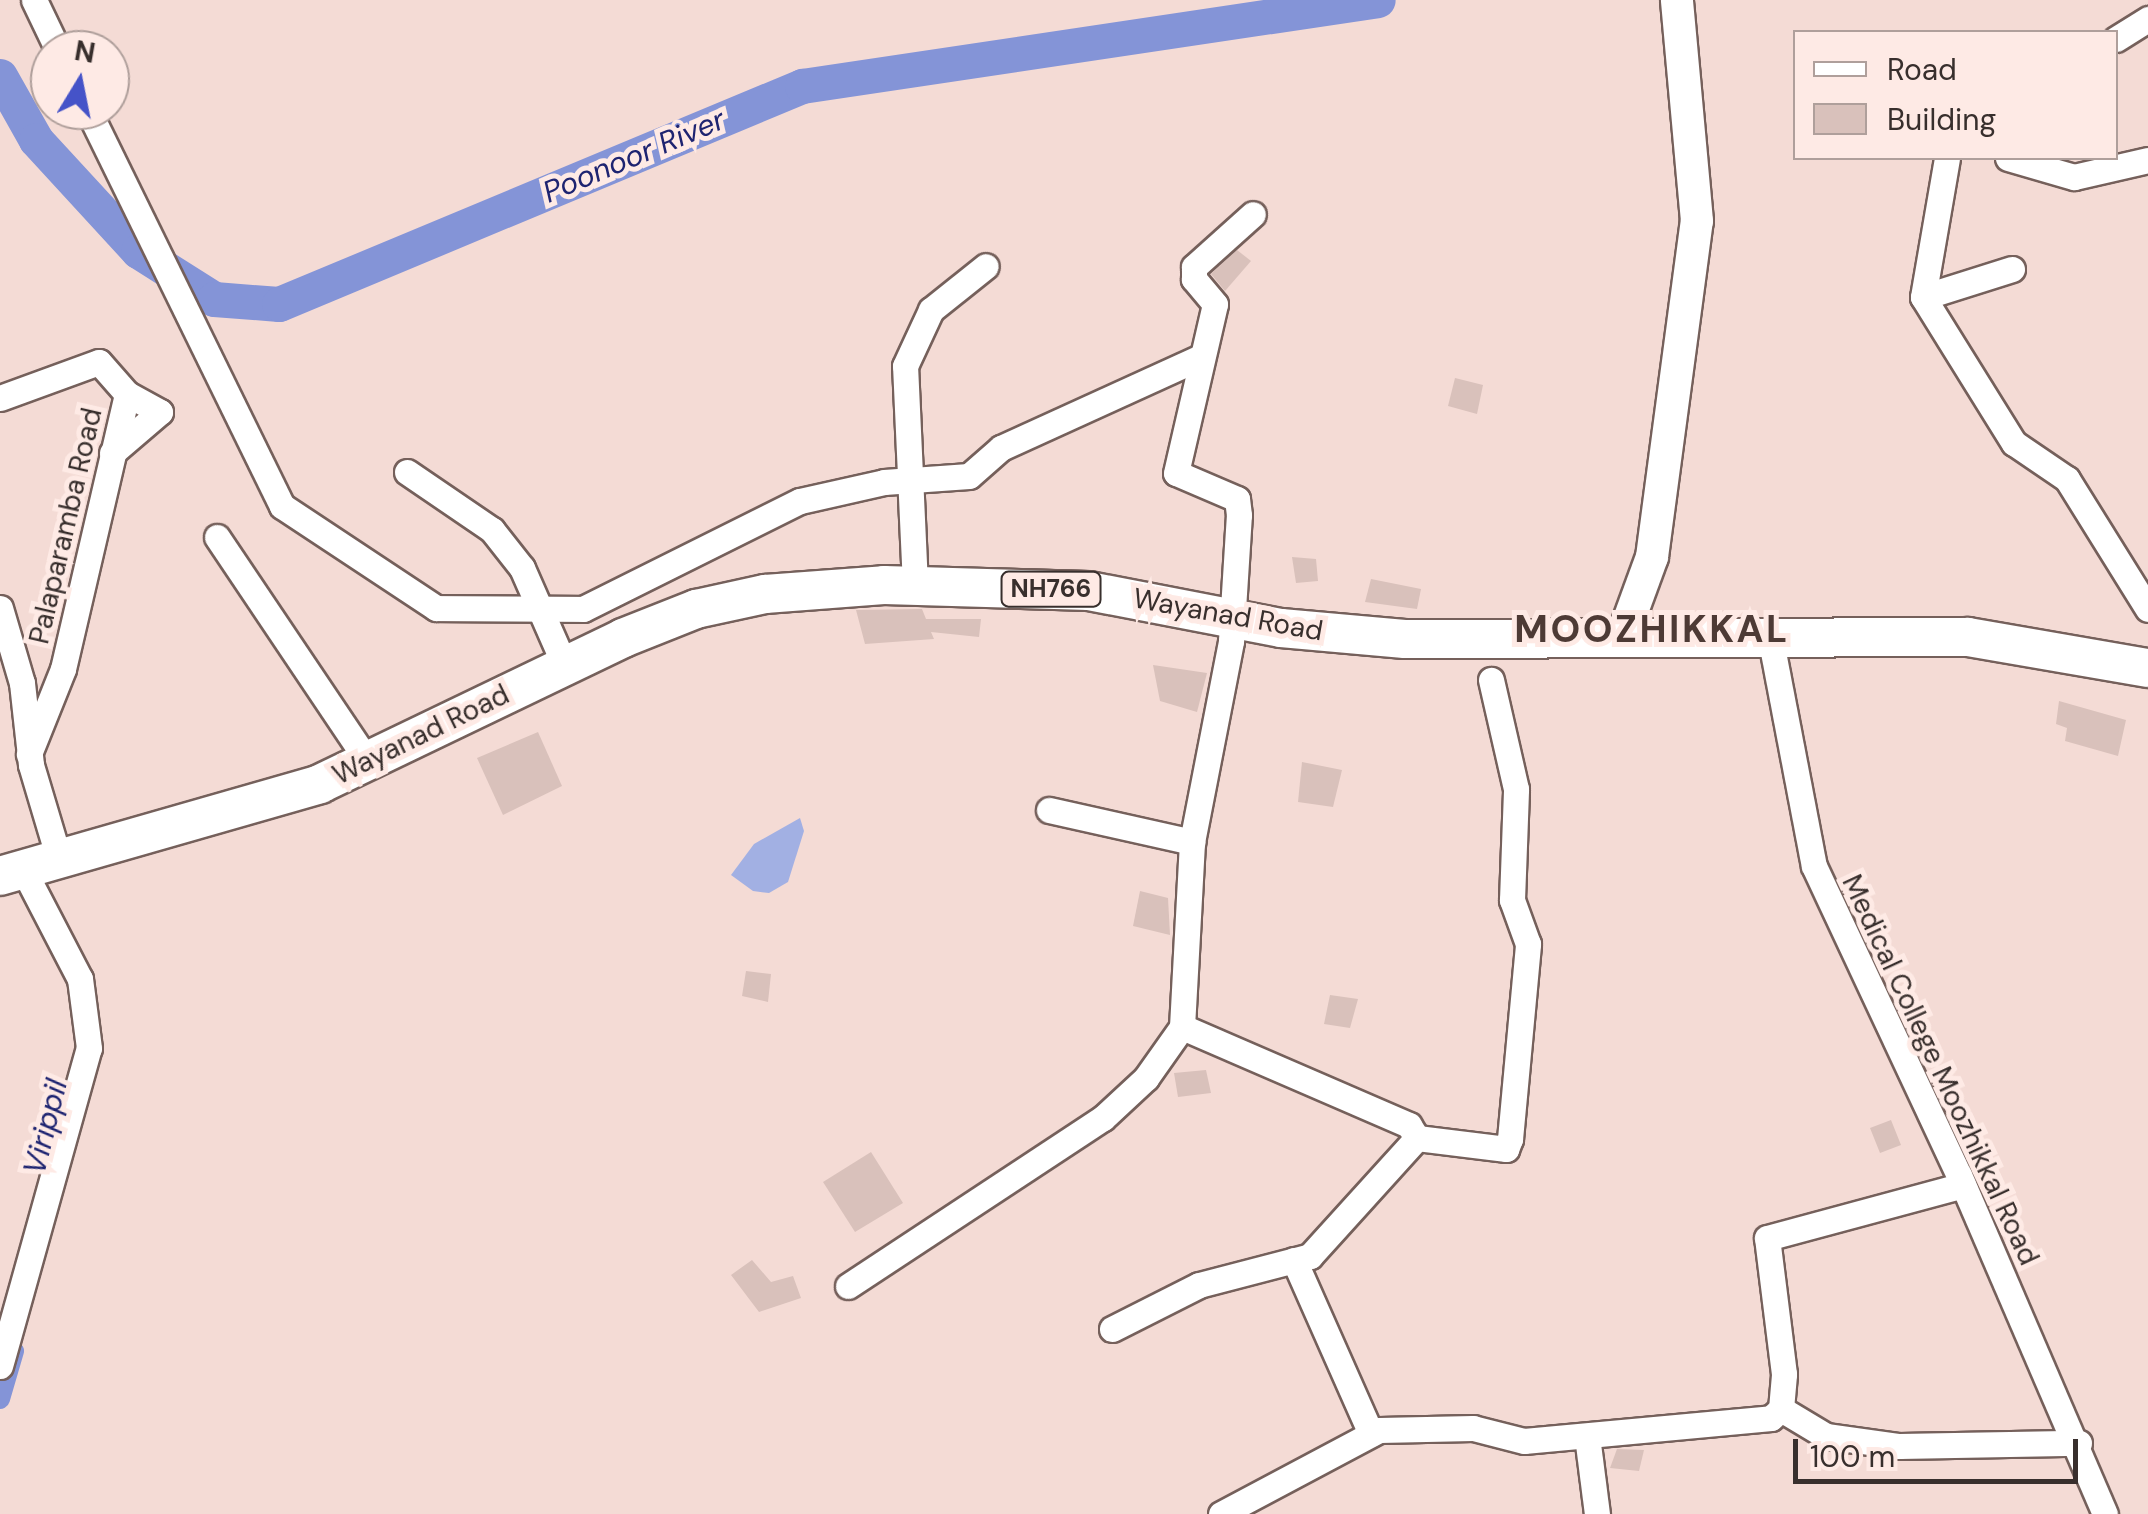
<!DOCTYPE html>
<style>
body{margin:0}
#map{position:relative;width:2148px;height:1514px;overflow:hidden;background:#f4dbd5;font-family:"DM Sans",sans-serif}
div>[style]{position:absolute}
.green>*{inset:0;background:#a2b0e3}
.canal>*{height:20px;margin:-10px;padding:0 10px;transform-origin:10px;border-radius:10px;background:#8494d7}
.river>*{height:35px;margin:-17.5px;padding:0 17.5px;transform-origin:17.5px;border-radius:17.5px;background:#8494d7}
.building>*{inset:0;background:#d9c1bb}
.roads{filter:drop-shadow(2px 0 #75605b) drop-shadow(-2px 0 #75605b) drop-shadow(0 2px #75605b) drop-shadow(0 -2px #75605b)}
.minor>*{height:25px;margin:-12.5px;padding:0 12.5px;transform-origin:12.5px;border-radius:12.5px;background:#fff}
.major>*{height:32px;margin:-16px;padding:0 16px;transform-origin:16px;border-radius:16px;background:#fff}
.highway>*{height:38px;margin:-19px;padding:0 19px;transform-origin:19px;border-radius:19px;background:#fff}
span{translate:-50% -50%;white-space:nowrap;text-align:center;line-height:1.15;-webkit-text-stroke:10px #feeae5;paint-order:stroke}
.shield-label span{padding:2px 8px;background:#feeae5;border:2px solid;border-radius:8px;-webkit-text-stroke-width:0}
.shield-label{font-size:25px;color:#382f2d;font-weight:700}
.street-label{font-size:28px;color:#382f2d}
.water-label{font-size:30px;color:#1e2471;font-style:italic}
.district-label{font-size:38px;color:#4d3a35;font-weight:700;letter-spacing:2.5px}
.legend{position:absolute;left:1793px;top:30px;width:325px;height:130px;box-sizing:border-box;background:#feeae5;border:2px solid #af9f9b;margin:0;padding:12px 18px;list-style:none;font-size:30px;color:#382f2d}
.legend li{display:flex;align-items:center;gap:20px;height:50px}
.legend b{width:50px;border:2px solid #af9f9b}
.north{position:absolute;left:30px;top:30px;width:100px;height:100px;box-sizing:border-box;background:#feeae5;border:2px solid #af9f9b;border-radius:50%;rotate:10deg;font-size:28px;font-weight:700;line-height:40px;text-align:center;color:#382f2d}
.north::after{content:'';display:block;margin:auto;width:35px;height:45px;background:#4553c8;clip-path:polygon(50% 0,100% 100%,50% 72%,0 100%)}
.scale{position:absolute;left:1793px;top:1439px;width:285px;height:45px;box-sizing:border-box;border:5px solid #382f2d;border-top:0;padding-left:12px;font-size:30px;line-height:35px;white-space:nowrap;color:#382f2d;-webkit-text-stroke:8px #feeae5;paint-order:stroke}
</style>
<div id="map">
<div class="green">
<div style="clip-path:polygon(800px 818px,804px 831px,788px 882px,769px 893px,753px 891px,731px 875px,754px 844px)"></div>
</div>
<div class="canal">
<div style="left:0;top:1399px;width:50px;rotate:-73.7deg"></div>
</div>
<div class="river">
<div style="left:0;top:76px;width:73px;rotate:60.6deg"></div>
<div style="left:36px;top:140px;width:151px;rotate:47.4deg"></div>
<div style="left:138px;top:251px;width:90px;rotate:32.3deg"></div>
<div style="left:214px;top:299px;width:65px;rotate:4.4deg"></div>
<div style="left:279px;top:304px;width:567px;rotate:-22.63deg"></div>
<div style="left:802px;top:86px;width:582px;rotate:-8.49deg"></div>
</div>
<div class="building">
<div style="clip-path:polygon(1237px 250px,1251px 261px,1225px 291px,1211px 274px)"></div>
<div style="clip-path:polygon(1455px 378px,1483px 385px,1477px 414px,1448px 406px)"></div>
<div style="clip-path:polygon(1292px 557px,1316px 559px,1318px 581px,1296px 583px)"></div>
<div style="clip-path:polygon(1371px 579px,1421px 589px,1417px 609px,1365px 602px)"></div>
<div style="clip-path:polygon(922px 609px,926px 619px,981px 619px,979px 637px,931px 632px,934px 639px,865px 644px,856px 610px)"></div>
<div style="clip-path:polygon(1153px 665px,1207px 673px,1197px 712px,1160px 701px)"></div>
<div style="clip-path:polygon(2059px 701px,2126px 720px,2118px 756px,2065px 741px,2067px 728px,2056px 724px)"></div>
<div style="clip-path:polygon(538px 732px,562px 786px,503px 815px,477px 758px)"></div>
<div style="clip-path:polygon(1302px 762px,1342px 770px,1333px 807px,1298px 802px)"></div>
<div style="clip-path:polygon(1140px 891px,1168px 898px,1170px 935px,1133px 926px)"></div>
<div style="clip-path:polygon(746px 971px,771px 974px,768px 1002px,742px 996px)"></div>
<div style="clip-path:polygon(1330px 995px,1358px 999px,1350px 1028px,1324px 1024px)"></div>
<div style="clip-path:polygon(1206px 1070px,1211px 1093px,1178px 1097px,1174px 1073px)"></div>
<div style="clip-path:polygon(1891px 1120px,1901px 1145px,1880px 1153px,1870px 1128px)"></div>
<div style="clip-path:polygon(871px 1152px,903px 1203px,855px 1232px,823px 1182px)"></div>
<div style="clip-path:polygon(752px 1260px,771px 1282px,793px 1276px,801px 1298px,759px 1312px,731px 1275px)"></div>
<div style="clip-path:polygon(1617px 1449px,1644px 1450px,1639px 1471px,1610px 1468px)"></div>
</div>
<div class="roads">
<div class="minor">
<div style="left:34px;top:0;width:55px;rotate:64.4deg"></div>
<div style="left:2116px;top:39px;width:38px;rotate:-32deg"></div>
<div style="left:88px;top:110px;width:441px;rotate:63.9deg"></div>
<div style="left:282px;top:506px;width:185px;rotate:33.5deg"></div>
<div style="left:436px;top:608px;width:147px;rotate:0.4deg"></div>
<div style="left:583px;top:609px;width:242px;rotate:-26.5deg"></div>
<div style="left:800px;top:501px;width:86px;rotate:-12.7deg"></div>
<div style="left:884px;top:482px;width:85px;rotate:-4deg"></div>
<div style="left:969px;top:476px;width:43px;rotate:-41.2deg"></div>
<div style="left:1001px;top:448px;width:220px;rotate:-24.5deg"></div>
<div style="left:2008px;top:158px;width:69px;rotate:16.1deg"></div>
<div style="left:2074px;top:177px;width:76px;rotate:-12.9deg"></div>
<div style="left:2012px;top:269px;width:93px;rotate:162.5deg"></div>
<div style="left:1923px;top:297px;width:172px;rotate:58.1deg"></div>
<div style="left:2014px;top:443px;width:64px;rotate:34.2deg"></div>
<div style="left:2067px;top:479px;width:153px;rotate:58.1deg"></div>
<div style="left:1923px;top:297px;width:141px;rotate:-80.2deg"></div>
<div style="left:0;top:398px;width:105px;rotate:-20deg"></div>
<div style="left:99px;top:362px;width:43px;rotate:48.8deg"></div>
<div style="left:127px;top:394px;width:282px;rotate:103.1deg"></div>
<div style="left:63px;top:669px;width:92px;rotate:111.8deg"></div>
<div style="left:112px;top:453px;width:63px;rotate:-40.5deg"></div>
<div style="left:160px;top:412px;width:38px;rotate:-151deg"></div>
<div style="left:407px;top:472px;width:103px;rotate:34.3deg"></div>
<div style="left:492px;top:530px;width:48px;rotate:51.7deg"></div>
<div style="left:522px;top:568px;width:107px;rotate:66.3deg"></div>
<div style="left:217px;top:537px;width:271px;rotate:56.1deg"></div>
<div style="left:915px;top:585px;width:219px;rotate:-92.6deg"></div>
<div style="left:905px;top:366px;width:62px;rotate:-65.1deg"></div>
<div style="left:931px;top:310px;width:70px;rotate:-38.7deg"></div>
<div style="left:0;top:608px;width:78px;rotate:73.7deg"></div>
<div style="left:22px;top:683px;width:82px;rotate:83.7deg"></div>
<div style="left:31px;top:765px;width:98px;rotate:73.4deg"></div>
<div style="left:1770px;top:636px;width:234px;rotate:79.2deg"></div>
<div style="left:1814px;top:866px;width:341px;rotate:64.9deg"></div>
<div style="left:1959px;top:1175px;width:369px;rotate:66.7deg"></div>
<div style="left:1049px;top:810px;width:147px;rotate:12.6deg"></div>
<div style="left:1417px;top:1138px;width:90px;rotate:7deg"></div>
<div style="left:1506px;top:1149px;width:11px;rotate:-68deg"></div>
<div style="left:1510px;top:1139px;width:196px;rotate:-84.7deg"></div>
<div style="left:1528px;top:944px;width:47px;rotate:-110deg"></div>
<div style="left:1512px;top:900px;width:111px;rotate:-87.9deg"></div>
<div style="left:1516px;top:789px;width:112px;rotate:-102.9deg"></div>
<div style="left:1294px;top:1260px;width:190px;rotate:66.1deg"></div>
<div style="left:848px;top:1286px;width:305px;rotate:-33.4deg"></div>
<div style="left:1103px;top:1118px;width:59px;rotate:-42.9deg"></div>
<div style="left:1146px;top:1078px;width:62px;rotate:-54.8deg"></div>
<div style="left:1182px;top:1027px;width:185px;rotate:-86.9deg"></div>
<div style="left:1192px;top:842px;width:205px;rotate:-79deg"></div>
<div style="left:1231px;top:641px;width:126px;rotate:-86.4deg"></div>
<div style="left:1239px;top:515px;width:16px;rotate:-97deg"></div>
<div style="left:1237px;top:499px;width:66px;rotate:-156.9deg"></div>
<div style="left:1176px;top:473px;width:173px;rotate:-77deg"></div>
<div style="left:1215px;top:304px;width:33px;rotate:-130deg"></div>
<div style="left:1194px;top:279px;width:12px;rotate:-90deg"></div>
<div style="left:1194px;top:267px;width:79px;rotate:-41.9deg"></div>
<div style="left:1112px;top:1329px;width:97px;rotate:-26.8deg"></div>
<div style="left:1199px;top:1285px;width:115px;rotate:-14.6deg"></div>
<div style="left:1310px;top:1256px;width:159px;rotate:-47.8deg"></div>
<div style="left:1417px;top:1138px;width:15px;rotate:-122deg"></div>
<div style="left:1409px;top:1125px;width:247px;rotate:-156.6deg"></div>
<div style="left:0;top:1366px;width:330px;rotate:-74.4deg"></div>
<div style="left:89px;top:1048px;width:70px;rotate:-97.4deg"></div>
<div style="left:80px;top:979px;width:124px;rotate:-117.4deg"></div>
<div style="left:1781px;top:1409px;width:52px;rotate:31deg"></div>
<div style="left:1826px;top:1436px;width:74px;rotate:7.8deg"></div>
<div style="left:1899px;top:1446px;width:180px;rotate:-1deg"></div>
<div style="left:1587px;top:1436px;width:79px;rotate:82.7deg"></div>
<div style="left:1221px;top:1514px;width:179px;rotate:-28deg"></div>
<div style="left:1379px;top:1430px;width:94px;rotate:-1.2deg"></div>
<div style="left:1473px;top:1428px;width:53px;rotate:14.3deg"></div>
<div style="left:1524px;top:1441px;width:248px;rotate:-5.3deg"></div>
<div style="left:1771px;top:1418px;width:13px;rotate:-42deg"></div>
<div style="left:1781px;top:1409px;width:35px;rotate:-85deg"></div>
<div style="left:1784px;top:1374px;width:137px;rotate:-97.1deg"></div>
<div style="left:1767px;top:1238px;width:203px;rotate:-15.1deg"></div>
</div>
<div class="major">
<div style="left:1622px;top:639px;width:87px;rotate:-69.9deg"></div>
<div style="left:1652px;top:557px;width:339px;rotate:-82.4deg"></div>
<div style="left:1697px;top:221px;width:222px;rotate:-95.2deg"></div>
</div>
<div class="highway">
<div style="left:0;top:876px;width:333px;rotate:-16deg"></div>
<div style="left:320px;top:784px;width:336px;rotate:-25.7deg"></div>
<div style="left:623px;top:638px;width:79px;rotate:-21.7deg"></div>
<div style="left:696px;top:609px;width:71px;rotate:-12.3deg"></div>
<div style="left:765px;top:594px;width:119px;rotate:-4.3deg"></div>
<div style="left:884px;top:585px;width:205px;rotate:1.7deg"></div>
<div style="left:1089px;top:591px;width:196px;rotate:10.9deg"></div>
<div style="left:1281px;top:628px;width:124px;rotate:5.1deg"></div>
<div style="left:1405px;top:639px;width:563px;rotate:-0.2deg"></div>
<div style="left:1968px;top:637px;width:183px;rotate:9.8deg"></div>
</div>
</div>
<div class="shield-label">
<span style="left:1051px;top:589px">NH766</span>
</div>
<div class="street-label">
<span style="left:66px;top:526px;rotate:-77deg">Palaparamba Road</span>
<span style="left:1228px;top:615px;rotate:10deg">Wayanad Road</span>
<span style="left:421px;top:735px;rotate:-26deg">Wayanad Road</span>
<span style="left:1940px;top:1070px;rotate:65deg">Medical College Moozhikkal Road</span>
</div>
<div class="water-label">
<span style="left:634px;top:156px;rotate:-23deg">Poonoor River</span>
<span style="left:46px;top:1127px;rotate:-76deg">Virippil</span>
</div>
<div class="district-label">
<span style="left:1652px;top:630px">MOOZHIKKAL</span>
</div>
<ul class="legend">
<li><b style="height:12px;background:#fff"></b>Road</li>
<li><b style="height:28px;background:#d9c1bb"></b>Building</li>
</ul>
<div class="north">N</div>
<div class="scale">100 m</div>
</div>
